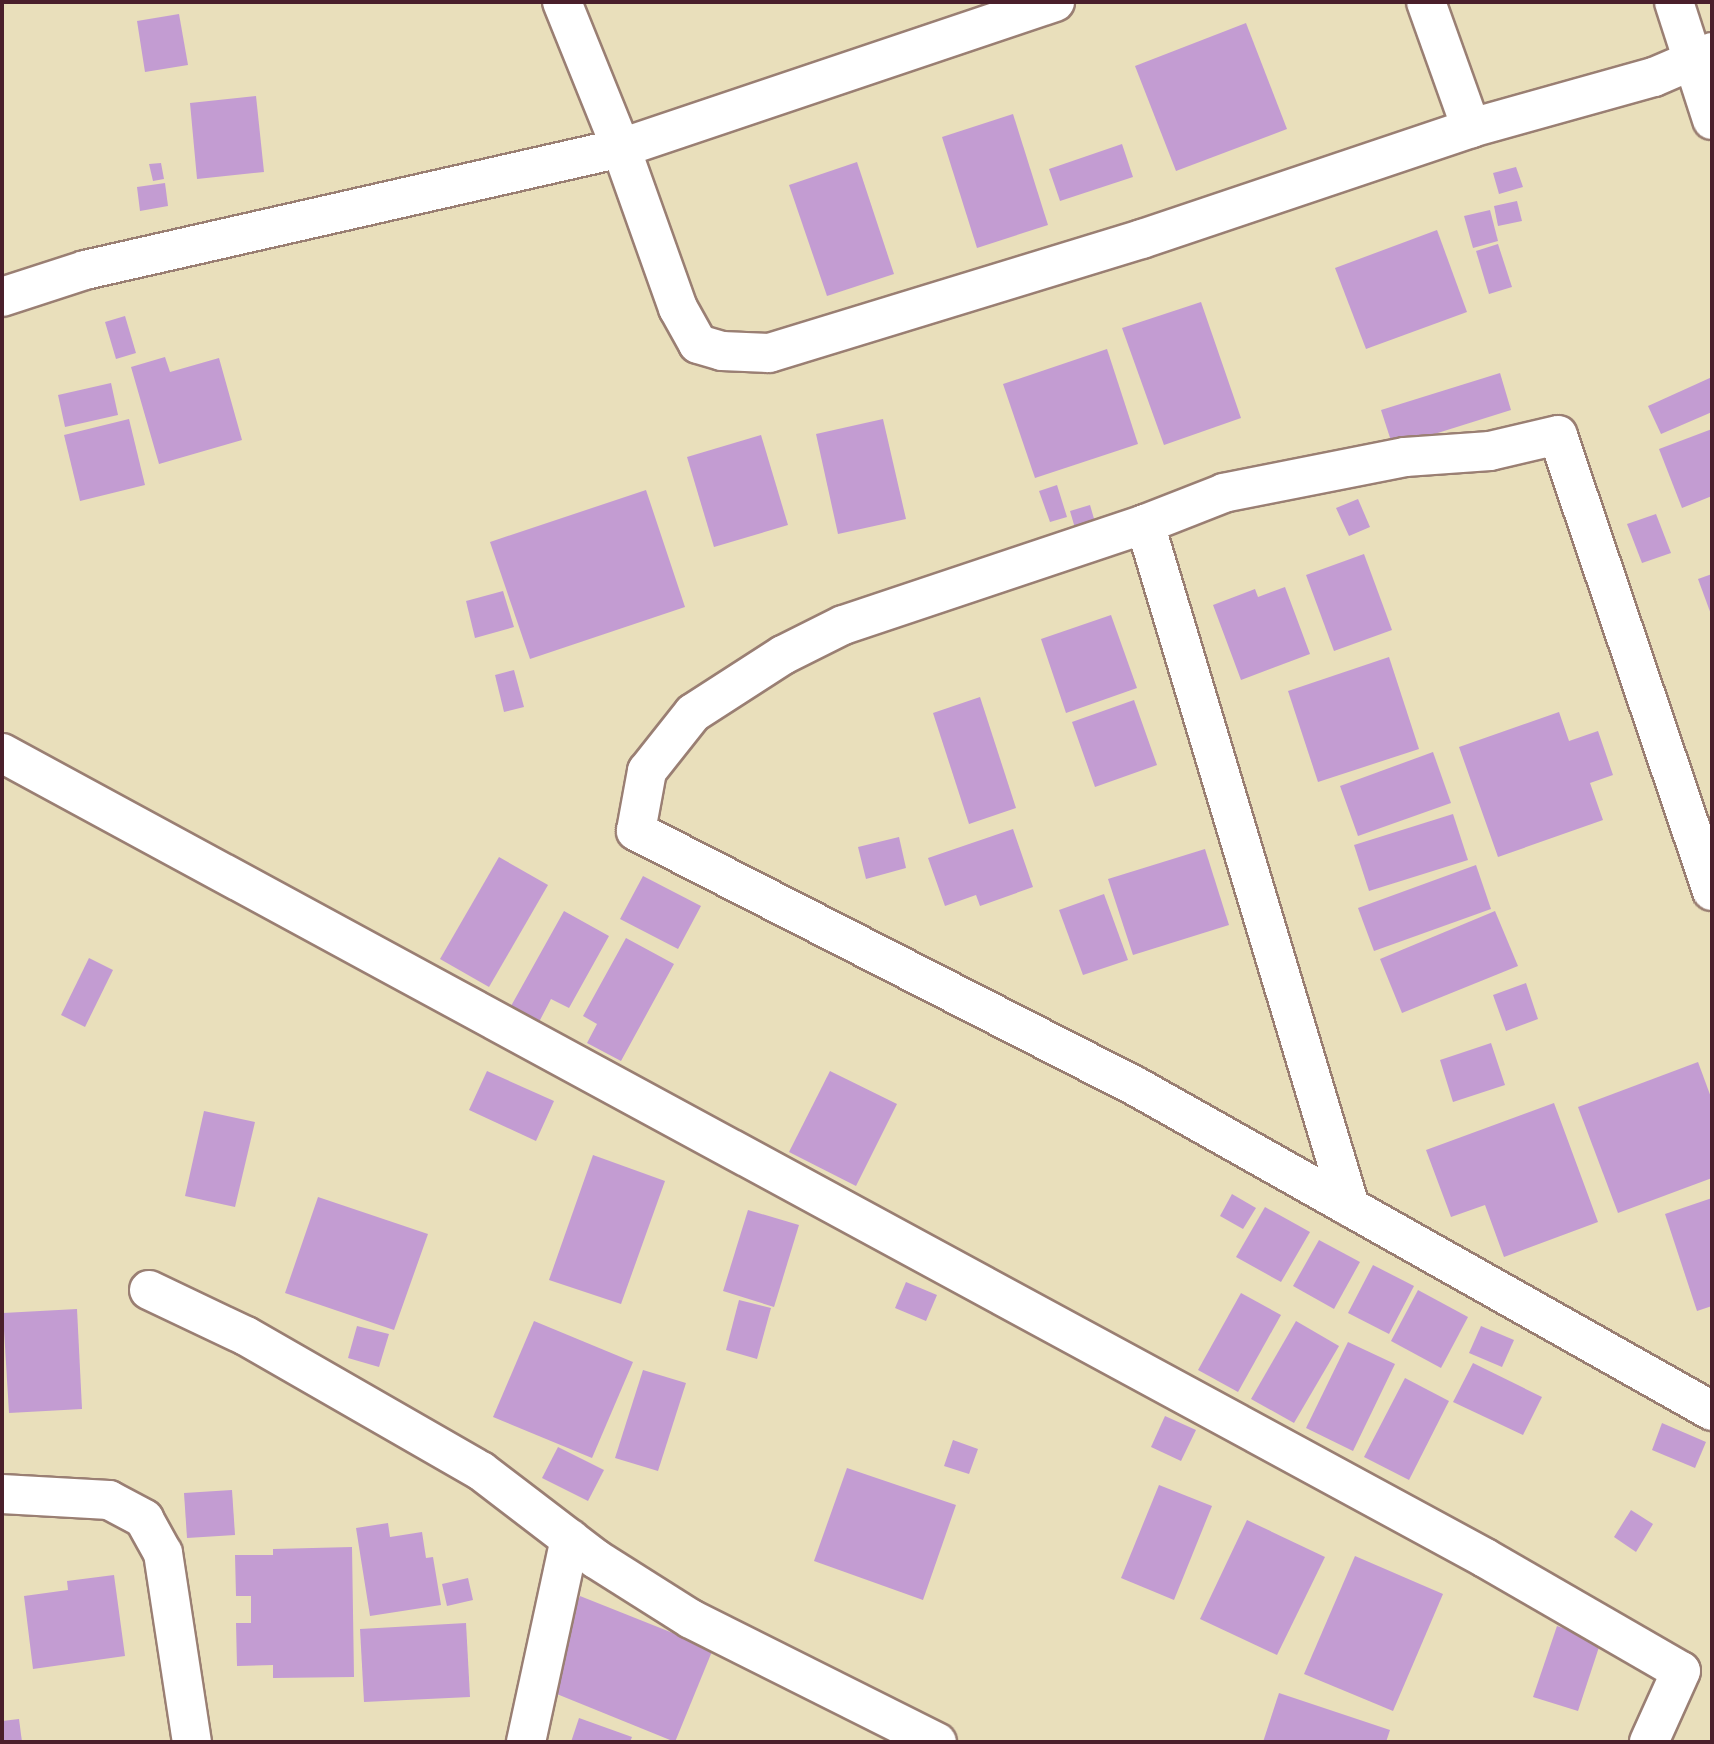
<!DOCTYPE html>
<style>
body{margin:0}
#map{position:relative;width:1714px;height:1744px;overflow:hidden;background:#e9dfbb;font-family:"Balsamiq Sans",sans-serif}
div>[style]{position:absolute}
.building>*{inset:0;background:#c39cd2}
.roads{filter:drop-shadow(2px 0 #9a7f73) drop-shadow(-2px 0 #9a7f73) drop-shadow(0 2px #9a7f73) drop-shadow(0 -2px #9a7f73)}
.minor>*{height:38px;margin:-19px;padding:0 19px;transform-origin:19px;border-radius:19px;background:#fff}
span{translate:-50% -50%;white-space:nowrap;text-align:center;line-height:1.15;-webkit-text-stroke:6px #f6f6f2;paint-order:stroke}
.frame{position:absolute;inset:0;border:4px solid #4a1f2b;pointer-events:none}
</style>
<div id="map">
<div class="building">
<div style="clip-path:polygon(179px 14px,188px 65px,145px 72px,137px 21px)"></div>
<div style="clip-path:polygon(1246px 23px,1287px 129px,1176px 171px,1135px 66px)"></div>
<div style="clip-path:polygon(256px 96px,264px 172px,197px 179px,190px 103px)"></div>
<div style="clip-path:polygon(1013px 114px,1048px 225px,977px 248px,942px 137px)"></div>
<div style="clip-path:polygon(1122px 144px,1133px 177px,1060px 201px,1049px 169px)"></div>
<div style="clip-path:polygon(857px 162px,894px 274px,827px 296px,789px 185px)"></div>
<div style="clip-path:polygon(161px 163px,164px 179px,153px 181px,149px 164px)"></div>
<div style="clip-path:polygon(1516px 167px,1523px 187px,1499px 194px,1493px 173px)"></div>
<div style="clip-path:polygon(165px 183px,168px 206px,140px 211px,137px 187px)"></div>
<div style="clip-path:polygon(1517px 201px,1522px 221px,1498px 226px,1494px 206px)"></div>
<div style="clip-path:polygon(1490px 210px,1498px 241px,1473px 248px,1464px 216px)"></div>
<div style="clip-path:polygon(1437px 230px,1467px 312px,1366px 349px,1335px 268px)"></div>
<div style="clip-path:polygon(1498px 244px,1512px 287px,1489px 294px,1476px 251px)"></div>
<div style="clip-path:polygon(1201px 302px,1241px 418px,1164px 445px,1122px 328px)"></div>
<div style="clip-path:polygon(125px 316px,136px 353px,116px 359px,105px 322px)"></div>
<div style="clip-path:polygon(1107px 349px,1138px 444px,1035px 478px,1003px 384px)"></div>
<div style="clip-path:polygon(165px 357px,170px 372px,219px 358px,242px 440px,159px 464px,131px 367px)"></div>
<div style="clip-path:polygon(1500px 373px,1511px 410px,1393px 447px,1381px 410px)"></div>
<div style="clip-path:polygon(1712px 377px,1712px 412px,1661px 434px,1648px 406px)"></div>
<div style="clip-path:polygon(111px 383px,118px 415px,65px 427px,58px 395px)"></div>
<div style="clip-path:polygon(129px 419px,145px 485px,80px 501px,64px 435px)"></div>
<div style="clip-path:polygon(883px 419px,906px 519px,838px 534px,816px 434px)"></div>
<div style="clip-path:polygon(1712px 429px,1712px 496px,1682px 508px,1659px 449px)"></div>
<div style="clip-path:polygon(761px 435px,788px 525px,714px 547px,687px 457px)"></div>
<div style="clip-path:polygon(1057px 485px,1067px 517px,1050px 522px,1039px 491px)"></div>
<div style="clip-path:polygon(646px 490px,685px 607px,530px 659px,490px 542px)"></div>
<div style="clip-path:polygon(1358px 499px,1370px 527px,1349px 536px,1336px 508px)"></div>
<div style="clip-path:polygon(1090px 505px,1097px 529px,1077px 535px,1070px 511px)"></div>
<div style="clip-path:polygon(1656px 514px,1671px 553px,1642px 563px,1627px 524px)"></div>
<div style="clip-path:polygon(1364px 554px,1392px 630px,1334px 651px,1306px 575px)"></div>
<div style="clip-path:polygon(1712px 574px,1712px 617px,1698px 579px)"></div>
<div style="clip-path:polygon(1285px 587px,1310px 654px,1241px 680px,1213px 605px,1255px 589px,1258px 597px)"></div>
<div style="clip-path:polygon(503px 591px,514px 627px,475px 638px,466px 601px)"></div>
<div style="clip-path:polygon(1111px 615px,1137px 688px,1066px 713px,1041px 639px)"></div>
<div style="clip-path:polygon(1389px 657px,1419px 749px,1318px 782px,1288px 691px)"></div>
<div style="clip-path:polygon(514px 670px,524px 707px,504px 712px,495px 675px)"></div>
<div style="clip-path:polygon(980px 697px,1016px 808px,969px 824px,933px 713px)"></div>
<div style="clip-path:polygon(1134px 700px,1157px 765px,1095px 787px,1072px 722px)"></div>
<div style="clip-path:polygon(1559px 712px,1569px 741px,1598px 731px,1613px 775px,1590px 783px,1603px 820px,1498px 857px,1459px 747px)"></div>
<div style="clip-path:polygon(1433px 752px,1451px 803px,1358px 836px,1340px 786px)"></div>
<div style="clip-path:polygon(1453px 814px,1468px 860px,1369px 891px,1354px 845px)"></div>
<div style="clip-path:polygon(1013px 829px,1033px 887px,980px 906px,976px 895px,945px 906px,928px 858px)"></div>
<div style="clip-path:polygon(899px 837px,906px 868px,866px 879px,858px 847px)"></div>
<div style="clip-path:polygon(1205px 849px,1229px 925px,1133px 955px,1108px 879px)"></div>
<div style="clip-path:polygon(499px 857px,548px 885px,489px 987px,440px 959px)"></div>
<div style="clip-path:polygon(1476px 865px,1491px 909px,1374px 951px,1358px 908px)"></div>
<div style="clip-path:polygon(643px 876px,701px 906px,678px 949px,620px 919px)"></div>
<div style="clip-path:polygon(1104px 894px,1128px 960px,1083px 975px,1059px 910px)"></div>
<div style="clip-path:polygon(564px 911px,609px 936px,569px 1008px,551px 999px,539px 1022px,511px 1006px)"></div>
<div style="clip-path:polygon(1495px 911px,1518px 966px,1402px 1013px,1380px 959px)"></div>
<div style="clip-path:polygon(626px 938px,674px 964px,621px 1061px,587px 1043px,597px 1024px,583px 1016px)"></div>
<div style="clip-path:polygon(89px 958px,113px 970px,85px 1027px,61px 1015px)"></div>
<div style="clip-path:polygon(1526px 983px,1538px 1019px,1506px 1031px,1493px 995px)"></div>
<div style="clip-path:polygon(1491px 1043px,1505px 1085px,1453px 1102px,1440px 1060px)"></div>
<div style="clip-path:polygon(1698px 1062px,1712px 1100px,1712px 1178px,1618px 1213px,1578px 1107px)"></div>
<div style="clip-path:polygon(487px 1071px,554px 1101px,536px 1141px,469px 1110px)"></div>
<div style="clip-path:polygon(830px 1071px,897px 1104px,856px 1186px,789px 1152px)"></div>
<div style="clip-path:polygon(1554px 1103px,1598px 1222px,1504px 1257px,1485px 1205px,1451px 1217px,1426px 1150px)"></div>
<div style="clip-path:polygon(204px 1111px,255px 1122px,235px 1207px,185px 1196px)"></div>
<div style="clip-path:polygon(593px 1155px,665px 1181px,621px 1304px,549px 1280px)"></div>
<div style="clip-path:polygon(1232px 1194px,1256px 1208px,1243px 1229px,1220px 1216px)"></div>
<div style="clip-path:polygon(318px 1197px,428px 1234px,394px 1330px,285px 1293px)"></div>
<div style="clip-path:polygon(1712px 1198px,1712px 1306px,1697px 1311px,1665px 1214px)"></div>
<div style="clip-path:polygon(1265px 1207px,1310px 1232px,1281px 1282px,1236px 1257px)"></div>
<div style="clip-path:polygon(748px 1210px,799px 1225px,774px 1307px,723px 1291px)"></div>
<div style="clip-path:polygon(1319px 1240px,1360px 1262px,1334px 1309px,1293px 1286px)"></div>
<div style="clip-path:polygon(1373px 1265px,1414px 1286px,1389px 1334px,1348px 1313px)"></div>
<div style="clip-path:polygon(906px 1282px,937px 1295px,926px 1321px,895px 1308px)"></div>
<div style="clip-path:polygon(1418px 1290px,1468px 1317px,1441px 1368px,1391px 1341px)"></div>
<div style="clip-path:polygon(1241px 1293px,1281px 1315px,1238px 1392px,1198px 1370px)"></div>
<div style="clip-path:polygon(739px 1300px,771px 1308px,757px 1359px,726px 1350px)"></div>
<div style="clip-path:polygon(77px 1309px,82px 1409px,9px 1413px,3px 1313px)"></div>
<div style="clip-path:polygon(534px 1321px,633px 1362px,592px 1458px,493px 1417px)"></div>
<div style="clip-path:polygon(1296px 1321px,1339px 1346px,1294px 1423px,1251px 1399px)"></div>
<div style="clip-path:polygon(357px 1326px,389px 1334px,379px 1367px,348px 1358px)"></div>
<div style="clip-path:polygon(1481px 1326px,1514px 1340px,1502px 1367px,1469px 1353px)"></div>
<div style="clip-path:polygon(1348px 1342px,1395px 1364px,1353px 1451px,1306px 1428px)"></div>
<div style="clip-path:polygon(1473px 1363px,1542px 1397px,1523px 1435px,1453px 1402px)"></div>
<div style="clip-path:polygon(643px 1370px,686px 1383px,658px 1471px,615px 1458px)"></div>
<div style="clip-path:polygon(1405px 1378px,1449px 1401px,1409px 1480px,1364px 1457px)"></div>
<div style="clip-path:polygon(1165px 1416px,1196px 1430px,1181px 1461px,1151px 1447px)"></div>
<div style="clip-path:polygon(1662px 1423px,1706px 1442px,1695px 1468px,1652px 1450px)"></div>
<div style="clip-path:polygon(953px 1440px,978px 1449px,969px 1474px,944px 1466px)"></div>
<div style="clip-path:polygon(558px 1447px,604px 1470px,588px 1501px,542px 1478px)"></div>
<div style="clip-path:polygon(847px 1468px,956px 1505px,923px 1600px,814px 1561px)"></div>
<div style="clip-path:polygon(1159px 1485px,1212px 1506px,1174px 1600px,1121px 1578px)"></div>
<div style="clip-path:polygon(232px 1490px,235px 1535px,187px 1538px,184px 1493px)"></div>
<div style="clip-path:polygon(1631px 1510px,1653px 1524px,1636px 1552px,1614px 1537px)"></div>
<div style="clip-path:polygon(1247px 1520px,1325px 1557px,1277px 1655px,1200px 1619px)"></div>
<div style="clip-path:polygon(388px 1523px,390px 1537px,422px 1532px,426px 1558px,433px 1557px,441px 1605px,370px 1616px,356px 1528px)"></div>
<div style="clip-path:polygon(352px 1547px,354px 1677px,273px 1678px,273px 1665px,237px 1666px,236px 1623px,251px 1623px,251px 1596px,236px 1596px,235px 1555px,273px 1555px,273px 1549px)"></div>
<div style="clip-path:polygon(1355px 1556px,1443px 1594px,1393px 1711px,1304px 1674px)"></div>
<div style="clip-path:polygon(114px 1575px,125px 1656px,33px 1669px,24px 1596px,68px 1590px,67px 1581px)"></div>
<div style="clip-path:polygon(468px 1578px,473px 1600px,447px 1606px,442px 1584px)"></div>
<div style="clip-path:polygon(580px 1596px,713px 1649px,675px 1742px,542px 1688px)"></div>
<div style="clip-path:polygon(466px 1623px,470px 1697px,364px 1702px,360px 1629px)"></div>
<div style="clip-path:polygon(1557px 1626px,1601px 1641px,1578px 1711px,1533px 1697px)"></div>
<div style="clip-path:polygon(1279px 1693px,1390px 1730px,1386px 1742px,1263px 1742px)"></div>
<div style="clip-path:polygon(579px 1718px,632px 1737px,630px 1742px,571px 1742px)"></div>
<div style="clip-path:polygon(19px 1719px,22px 1742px,2px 1742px,2px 1721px)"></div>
</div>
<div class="roads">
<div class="minor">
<div style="left:562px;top:2px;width:157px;rotate:68deg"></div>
<div style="left:621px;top:148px;width:458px;rotate:-18.6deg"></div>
<div style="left:1426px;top:2px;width:134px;rotate:70.3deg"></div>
<div style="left:1674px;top:2px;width:124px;rotate:72.1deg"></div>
<div style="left:2px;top:297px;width:87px;rotate:-18deg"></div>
<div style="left:85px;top:270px;width:550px;rotate:-12.82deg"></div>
<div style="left:621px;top:148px;width:170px;rotate:70.4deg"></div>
<div style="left:678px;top:308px;width:41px;rotate:60.9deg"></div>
<div style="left:698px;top:344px;width:25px;rotate:16deg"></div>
<div style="left:722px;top:351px;width:47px;rotate:2.4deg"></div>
<div style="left:769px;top:353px;width:390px;rotate:-17deg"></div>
<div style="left:1142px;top:239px;width:347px;rotate:-18.6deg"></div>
<div style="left:1471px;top:128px;width:190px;rotate:-15.6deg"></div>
<div style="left:1654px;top:77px;width:63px;rotate:-23.3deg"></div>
<div style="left:1145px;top:524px;width:713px;rotate:73.29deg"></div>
<div style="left:2px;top:753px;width:1687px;rotate:28.49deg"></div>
<div style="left:1485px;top:1558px;width:226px;rotate:30deg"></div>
<div style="left:1681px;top:1671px;width:78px;rotate:114.3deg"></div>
<div style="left:1712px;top:891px;width:481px;rotate:-108.7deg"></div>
<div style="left:1558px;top:435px;width:70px;rotate:166.8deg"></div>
<div style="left:1490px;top:451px;width:85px;rotate:176deg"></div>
<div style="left:1405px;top:457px;width:185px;rotate:168.8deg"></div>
<div style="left:1224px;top:493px;width:85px;rotate:158.6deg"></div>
<div style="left:1145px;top:524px;width:318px;rotate:161.5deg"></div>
<div style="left:843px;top:625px;width:67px;rotate:153.4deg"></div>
<div style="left:783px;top:655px;width:107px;rotate:147.2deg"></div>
<div style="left:693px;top:713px;width:74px;rotate:128.4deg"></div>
<div style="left:647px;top:771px;width:61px;rotate:100.4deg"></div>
<div style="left:636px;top:831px;width:563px;rotate:27.07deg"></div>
<div style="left:1137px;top:1087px;width:660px;rotate:29.4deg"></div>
<div style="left:149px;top:1290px;width:107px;rotate:25.4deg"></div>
<div style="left:246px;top:1336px;width:271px;rotate:29.9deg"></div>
<div style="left:481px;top:1471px;width:145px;rotate:37.4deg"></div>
<div style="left:596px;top:1559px;width:112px;rotate:32.3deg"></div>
<div style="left:691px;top:1619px;width:275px;rotate:26.6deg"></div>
<div style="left:2px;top:1494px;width:107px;rotate:3.2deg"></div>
<div style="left:109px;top:1500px;width:40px;rotate:28deg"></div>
<div style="left:144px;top:1519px;width:39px;rotate:61deg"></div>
<div style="left:163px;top:1553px;width:191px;rotate:81.3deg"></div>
<div style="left:526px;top:1742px;width:208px;rotate:-77.8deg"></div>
</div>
</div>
<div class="frame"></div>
</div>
